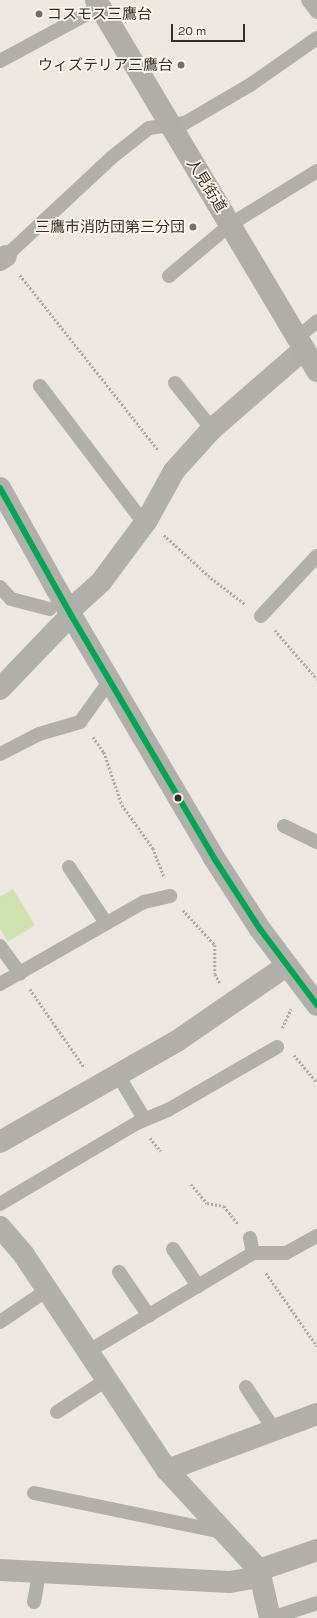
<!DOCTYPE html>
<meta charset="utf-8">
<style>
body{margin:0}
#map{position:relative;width:317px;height:1618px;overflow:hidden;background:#ece7e0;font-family:"Space Grotesk","Noto Sans JP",sans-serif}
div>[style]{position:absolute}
.green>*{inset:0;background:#cee2b2}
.path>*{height:2.5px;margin-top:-1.25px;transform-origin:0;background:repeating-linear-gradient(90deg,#acaaa6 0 2px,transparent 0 4px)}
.service>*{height:14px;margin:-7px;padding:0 7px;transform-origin:7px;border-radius:7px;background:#b0afaa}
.minor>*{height:22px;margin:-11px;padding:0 11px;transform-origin:11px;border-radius:11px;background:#b0afaa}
.tertiary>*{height:22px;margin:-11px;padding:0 11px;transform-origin:11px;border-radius:11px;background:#b0afaa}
.secondary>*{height:22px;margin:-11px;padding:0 11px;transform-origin:11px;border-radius:11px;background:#b0ada9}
.bus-1>*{height:6px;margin:-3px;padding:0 3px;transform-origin:3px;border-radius:3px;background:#00a651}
.dots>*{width:11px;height:11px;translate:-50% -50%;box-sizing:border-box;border:2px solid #fef5ea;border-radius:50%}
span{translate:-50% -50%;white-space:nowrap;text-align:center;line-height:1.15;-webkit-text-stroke:3.5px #fef5ea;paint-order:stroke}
.poi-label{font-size:15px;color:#332f2a}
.left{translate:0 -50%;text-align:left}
.right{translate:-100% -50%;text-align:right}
.street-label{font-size:15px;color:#332f2a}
.scale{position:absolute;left:171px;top:24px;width:74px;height:18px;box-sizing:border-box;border:2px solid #332f2a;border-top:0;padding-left:5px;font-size:12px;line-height:14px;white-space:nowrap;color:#332f2a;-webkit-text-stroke:3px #fef5ea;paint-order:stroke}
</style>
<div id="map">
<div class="green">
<div style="clip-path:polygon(13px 889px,35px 925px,8px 942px,0 929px,0 897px)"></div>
</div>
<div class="path">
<div style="left:20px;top:275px;width:224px;rotate:51.7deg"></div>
<div style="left:164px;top:535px;width:64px;rotate:42.5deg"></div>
<div style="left:211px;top:578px;width:43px;rotate:37.4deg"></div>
<div style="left:275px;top:630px;width:65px;rotate:49.4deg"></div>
<div style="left:93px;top:737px;width:19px;rotate:54deg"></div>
<div style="left:104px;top:752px;width:56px;rotate:71.2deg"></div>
<div style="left:122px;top:805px;width:53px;rotate:54.2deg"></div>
<div style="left:153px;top:848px;width:31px;rotate:69deg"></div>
<div style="left:183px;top:910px;width:47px;rotate:47.6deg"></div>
<div style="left:215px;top:945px;width:29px;rotate:90deg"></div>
<div style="left:215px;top:974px;width:10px;rotate:61deg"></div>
<div style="left:30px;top:989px;width:95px;rotate:55.3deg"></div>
<div style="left:282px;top:1028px;width:21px;rotate:-65deg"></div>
<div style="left:294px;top:1055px;width:35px;rotate:50deg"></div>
<div style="left:150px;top:1138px;width:17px;rotate:50deg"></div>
<div style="left:191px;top:1184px;width:25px;rotate:50deg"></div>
<div style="left:207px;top:1203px;width:17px;rotate:10deg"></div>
<div style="left:224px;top:1206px;width:23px;rotate:52deg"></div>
<div style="left:266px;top:1273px;width:89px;rotate:55.1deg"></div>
</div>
<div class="service">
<div style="left:308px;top:0;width:15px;rotate:53deg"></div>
<div style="left:0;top:61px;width:114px;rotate:-28.4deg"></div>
<div style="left:6px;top:256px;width:144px;rotate:-43deg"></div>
<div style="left:111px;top:158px;width:48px;rotate:-38.3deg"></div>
<div style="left:149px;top:128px;width:36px;rotate:-8deg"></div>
<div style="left:185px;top:123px;width:75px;rotate:-30.3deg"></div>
<div style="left:250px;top:85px;width:82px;rotate:-35deg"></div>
<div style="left:169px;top:276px;width:81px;rotate:-40deg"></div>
<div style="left:231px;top:224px;width:101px;rotate:-31.6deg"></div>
<div style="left:297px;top:338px;width:26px;rotate:-40deg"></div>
<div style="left:175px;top:383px;width:59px;rotate:51.2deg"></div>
<div style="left:40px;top:386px;width:172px;rotate:52.8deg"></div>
<div style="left:0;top:587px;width:16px;rotate:47deg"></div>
<div style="left:11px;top:599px;width:40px;rotate:14.4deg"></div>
<div style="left:261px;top:616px;width:82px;rotate:-47deg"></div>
<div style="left:0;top:754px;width:44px;rotate:-27.1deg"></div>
<div style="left:39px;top:734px;width:43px;rotate:-16.3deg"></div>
<div style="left:80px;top:722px;width:53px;rotate:-54.2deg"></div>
<div style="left:284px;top:826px;width:37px;rotate:26deg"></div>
<div style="left:69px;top:867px;width:67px;rotate:56.5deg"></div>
<div style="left:0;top:946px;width:34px;rotate:54deg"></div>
<div style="left:0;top:984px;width:166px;rotate:-29.7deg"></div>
<div style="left:144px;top:902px;width:27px;rotate:-13deg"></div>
<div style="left:118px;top:1075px;width:52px;rotate:59deg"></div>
<div style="left:0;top:1204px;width:159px;rotate:-30.6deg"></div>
<div style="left:137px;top:1123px;width:34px;rotate:-23deg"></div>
<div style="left:168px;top:1110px;width:126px;rotate:-30deg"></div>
<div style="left:250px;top:1238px;width:15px;rotate:79deg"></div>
<div style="left:173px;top:1249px;width:45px;rotate:56deg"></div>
<div style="left:119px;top:1272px;width:53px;rotate:55.7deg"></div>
<div style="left:0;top:1322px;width:57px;rotate:-34.2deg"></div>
<div style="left:87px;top:1352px;width:193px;rotate:-30.8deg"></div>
<div style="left:253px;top:1253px;width:33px"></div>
<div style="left:286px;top:1253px;width:35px;rotate:-29deg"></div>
<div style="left:246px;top:1387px;width:49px;rotate:56.6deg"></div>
<div style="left:57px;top:1412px;width:59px;rotate:-33.1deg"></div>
<div style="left:34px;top:1493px;width:192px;rotate:11.7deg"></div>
<div style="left:34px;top:1602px;width:29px;rotate:-80deg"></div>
<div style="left:272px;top:1618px;width:47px;rotate:-18.4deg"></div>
</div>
<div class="minor">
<div style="left:0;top:260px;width:7px;rotate:-34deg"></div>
<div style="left:70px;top:610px;width:42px;rotate:-42.1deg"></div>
<div style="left:101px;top:582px;width:77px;rotate:-53.4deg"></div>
<div style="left:147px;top:520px;width:56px;rotate:-61.1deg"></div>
<div style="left:174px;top:471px;width:57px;rotate:-47.9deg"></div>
<div style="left:212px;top:429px;width:122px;rotate:-41deg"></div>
<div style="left:0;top:689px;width:103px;rotate:-46.2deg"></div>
<div style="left:0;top:1142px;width:204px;rotate:-29.7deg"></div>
<div style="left:177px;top:1041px;width:132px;rotate:-34.5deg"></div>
<div style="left:0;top:1227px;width:37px;rotate:49deg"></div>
<div style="left:24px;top:1255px;width:258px;rotate:56.4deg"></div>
<div style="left:167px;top:1470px;width:136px;rotate:47.4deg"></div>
<div style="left:259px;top:1570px;width:49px;rotate:77.1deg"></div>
<div style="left:167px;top:1470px;width:160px;rotate:-20.5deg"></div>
<div style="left:0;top:1570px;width:230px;rotate:3deg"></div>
<div style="left:230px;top:1582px;width:29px;rotate:-10deg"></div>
<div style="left:259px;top:1570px;width:61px;rotate:-19deg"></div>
</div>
<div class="tertiary">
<div style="left:0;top:488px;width:145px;rotate:60.8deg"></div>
<div style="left:71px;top:615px;width:282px;rotate:59.5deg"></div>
<div style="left:214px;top:858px;width:85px;rotate:57.1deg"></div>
<div style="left:260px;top:929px;width:95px;rotate:53.1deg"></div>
</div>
<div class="secondary">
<div style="left:96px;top:0;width:432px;rotate:59.2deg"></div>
</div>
<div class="bus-1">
<div style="left:0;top:488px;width:145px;rotate:60.8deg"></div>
<div style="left:71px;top:615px;width:282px;rotate:59.5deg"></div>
<div style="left:214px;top:858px;width:85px;rotate:57.1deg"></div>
<div style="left:260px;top:929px;width:95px;rotate:53.1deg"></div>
</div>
<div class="dots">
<div style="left:39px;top:14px;background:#746f6a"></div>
<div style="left:181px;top:65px;background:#746f6a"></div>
<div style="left:193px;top:227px;background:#746f6a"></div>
<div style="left:178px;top:798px;background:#332f2a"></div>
</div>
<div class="poi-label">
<span class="left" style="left:47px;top:14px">コスモス三鷹台</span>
<span class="right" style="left:173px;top:65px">ウィズテリア三鷹台</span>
<span class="right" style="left:185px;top:227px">三鷹市消防団第三分団</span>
</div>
<div class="street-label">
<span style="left:207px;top:185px;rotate:58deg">人見街道</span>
</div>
<div class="scale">20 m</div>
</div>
